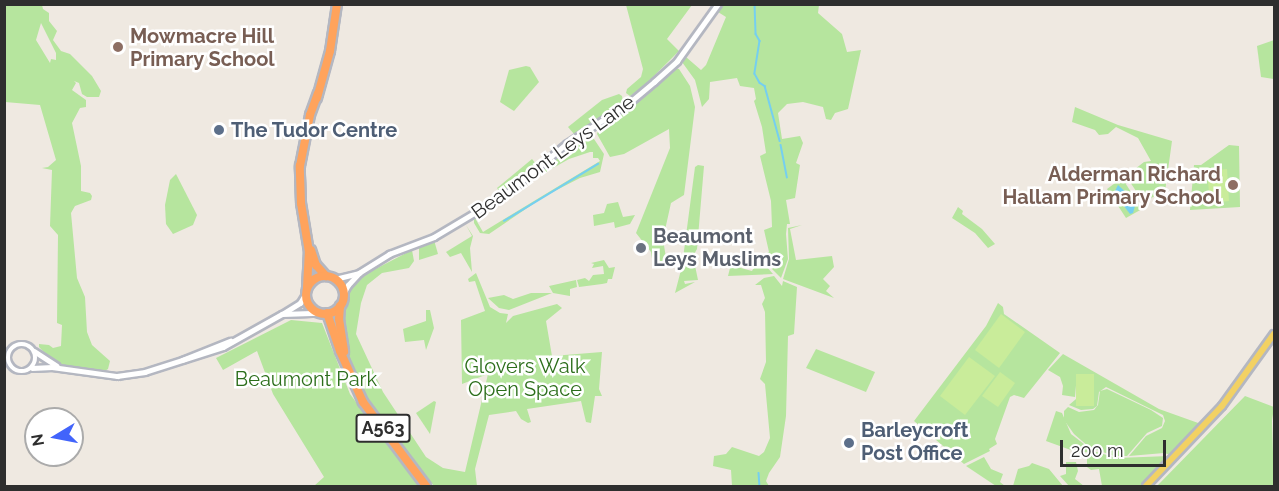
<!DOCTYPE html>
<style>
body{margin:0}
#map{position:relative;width:1279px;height:491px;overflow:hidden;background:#efe9e1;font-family:Raleway,sans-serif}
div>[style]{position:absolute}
.green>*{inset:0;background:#b6e59e}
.pitch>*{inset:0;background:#c9ec9a}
.water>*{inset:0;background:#75cff0}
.stream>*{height:1.5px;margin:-0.75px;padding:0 0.75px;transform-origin:0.75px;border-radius:0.75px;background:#75cff0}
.roads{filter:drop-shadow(2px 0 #b4b7c1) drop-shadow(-2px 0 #b4b7c1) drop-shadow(0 2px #b4b7c1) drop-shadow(0 -2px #b4b7c1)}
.minor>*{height:4.5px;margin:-2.25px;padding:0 2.25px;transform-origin:2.25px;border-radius:2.25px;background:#fff}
.minor>.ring{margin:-2.25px;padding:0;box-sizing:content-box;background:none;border:4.5px solid #fff;border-radius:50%}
.major>*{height:6px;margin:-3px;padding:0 3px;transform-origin:3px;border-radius:3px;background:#f2d163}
.highway>*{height:8px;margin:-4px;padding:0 4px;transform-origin:4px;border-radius:4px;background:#ffa35c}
.highway>.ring{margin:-4px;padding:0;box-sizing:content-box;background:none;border:8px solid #ffa35c;border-radius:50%}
.dots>*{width:16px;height:16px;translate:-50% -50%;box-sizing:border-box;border:3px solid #fff;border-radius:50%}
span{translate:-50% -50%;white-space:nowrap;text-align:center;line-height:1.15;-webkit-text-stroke:5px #fff;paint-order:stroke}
.shield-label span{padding:2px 4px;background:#fff;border:2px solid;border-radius:4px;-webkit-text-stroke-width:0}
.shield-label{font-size:18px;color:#2e2e2e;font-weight:700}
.education-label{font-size:20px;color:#785e54;font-weight:700}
.left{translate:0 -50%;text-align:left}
.right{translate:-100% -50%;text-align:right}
.service-label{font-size:20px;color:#4e5e75;font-weight:700}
.street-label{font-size:20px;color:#2e2e2e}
.worship-label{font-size:20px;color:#5b616d;font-weight:700}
.park-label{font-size:20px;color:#2c6e1b}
.frame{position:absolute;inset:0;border:6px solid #2e2e2e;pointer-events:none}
.north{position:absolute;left:24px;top:407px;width:60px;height:60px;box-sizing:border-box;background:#fff;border:2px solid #ababab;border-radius:50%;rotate:260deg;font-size:16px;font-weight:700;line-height:24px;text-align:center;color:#2e2e2e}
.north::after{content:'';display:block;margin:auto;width:21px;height:27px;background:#4264fb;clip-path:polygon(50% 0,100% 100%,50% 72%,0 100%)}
.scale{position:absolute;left:1060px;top:440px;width:106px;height:27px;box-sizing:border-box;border:3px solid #2e2e2e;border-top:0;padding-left:8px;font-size:18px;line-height:21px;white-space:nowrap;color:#2e2e2e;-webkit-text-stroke:4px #fff;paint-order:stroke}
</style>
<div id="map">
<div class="green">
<div style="clip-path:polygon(evenodd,4px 5px,42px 5px,43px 9px,49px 13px,49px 21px,57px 31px,53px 40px,61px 51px,70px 54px,92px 76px,101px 91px,99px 97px,87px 97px,82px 94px,79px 83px,74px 81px,76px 83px,72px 90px,86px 100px,86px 107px,80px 108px,72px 123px,81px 166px,81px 191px,90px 193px,92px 196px,91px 200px,75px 206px,71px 213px,77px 278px,85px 297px,87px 332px,92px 345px,110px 361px,108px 369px,103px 372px,54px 363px,39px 347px,39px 344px,49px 345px,53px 348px,61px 346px,62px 325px,57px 323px,58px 235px,50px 226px,52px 170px,42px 168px,48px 167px,56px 160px,40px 105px,5px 102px,4px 5px,41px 23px,56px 53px,56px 60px,51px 59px,50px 63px,36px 40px,41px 23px)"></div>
<div style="clip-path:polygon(626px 5px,692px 5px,667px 39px,679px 51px,644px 86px,630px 96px,626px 93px,627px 89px,641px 77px,643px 69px)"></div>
<div style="clip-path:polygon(721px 5px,819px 5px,818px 13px,842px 34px,847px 52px,861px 50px,848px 109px,835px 113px,831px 120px,826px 119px,823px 107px,803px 102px,787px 104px,778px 113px,782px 139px,800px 136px,803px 143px,796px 163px,800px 165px,795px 198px,786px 200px,790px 224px,787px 224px,786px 234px,788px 259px,781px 278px,759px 256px,769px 252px,764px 230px,772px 227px,771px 201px,760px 156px,766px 153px,762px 127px,754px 101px,756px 99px,754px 88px,740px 86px,737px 78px,710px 82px,709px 99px,702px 107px,695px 80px,682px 62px,686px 57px,701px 70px,706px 65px,726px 17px,718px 12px)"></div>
<div style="clip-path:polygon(1274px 40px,1274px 79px,1261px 77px,1257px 46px)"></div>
<div style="clip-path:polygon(526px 66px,530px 67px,539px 82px,514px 111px,500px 102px,509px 70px)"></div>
<div style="clip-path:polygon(674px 68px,679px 69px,690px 86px,695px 107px,684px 195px,671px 203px,663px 239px,666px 258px,660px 267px,653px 265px,651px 252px,636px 233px,670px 148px,669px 129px,624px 154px,610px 157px,597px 134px,599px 128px,643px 96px)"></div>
<div style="clip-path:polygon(619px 94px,622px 96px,623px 102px,607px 114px,574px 134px,568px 127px,602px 100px)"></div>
<div style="clip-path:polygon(1075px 107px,1118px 125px,1172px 141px,1164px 199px,1159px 193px,1144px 203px,1126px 176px,1144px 162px,1151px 161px,1138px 138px,1116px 127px,1108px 134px,1099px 135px,1095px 130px,1072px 122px)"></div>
<div style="clip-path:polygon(585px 135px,592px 136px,604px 154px,600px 172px,580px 178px,545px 196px,489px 234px,480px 233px,474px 223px,474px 220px,475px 218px,483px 232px,600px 161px,598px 158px,593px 158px,593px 152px,590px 152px,569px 159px,539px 176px,534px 176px)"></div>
<div style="clip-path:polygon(1229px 145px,1239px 146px,1240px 207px,1190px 210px,1194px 165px,1201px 165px)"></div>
<div style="clip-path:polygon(532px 159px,536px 164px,501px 193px,497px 188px)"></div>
<div style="clip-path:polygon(698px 165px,704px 166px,697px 249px,693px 256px,698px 280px,684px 281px,685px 284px,695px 282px,675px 293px,682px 266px,695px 167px)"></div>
<div style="clip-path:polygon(176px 174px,197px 215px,193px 225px,173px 234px,166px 224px,165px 205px,170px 180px)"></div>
<div style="clip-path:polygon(1122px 178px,1142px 209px,1126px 218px,1107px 189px)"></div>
<div style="clip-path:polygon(618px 202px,623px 217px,635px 215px,630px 224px,615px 228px,614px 222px,594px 226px,593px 215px,604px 213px,607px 204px)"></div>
<div style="clip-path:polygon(958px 207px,963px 211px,962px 214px,982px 229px,995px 244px,988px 248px,975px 233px,952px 218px)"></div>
<div style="clip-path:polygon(466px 225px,473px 236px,470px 248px,472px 272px,461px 253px,450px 257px,446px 252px,472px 236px)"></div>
<div style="clip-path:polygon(802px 225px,790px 229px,796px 260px,832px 256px,834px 267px,823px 279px,830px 286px,826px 291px,834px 298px,783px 279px,789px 259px,788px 228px)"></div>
<div style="clip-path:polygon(434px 240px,438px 254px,419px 260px,419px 247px)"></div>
<div style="clip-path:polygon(412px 250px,414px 261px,409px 268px,382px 273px,367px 285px,361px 303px,356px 334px,383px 392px,426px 457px,443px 468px,465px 472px,488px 374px,462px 384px,461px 320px,485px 311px,475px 281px,469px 282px,468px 279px,476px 273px,490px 307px,500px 313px,508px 314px,506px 323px,513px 316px,557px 304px,562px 308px,546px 321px,552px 356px,602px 352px,599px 389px,602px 396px,595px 396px,591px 423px,586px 422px,581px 401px,527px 409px,531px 422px,528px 423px,521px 419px,516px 411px,489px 415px,475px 469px,477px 486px,434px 486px,385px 428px,364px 394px,346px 351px,341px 317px,348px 293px,358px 278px)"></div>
<div style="clip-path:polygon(759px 258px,773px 274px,728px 276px,730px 268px,737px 267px,752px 271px)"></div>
<div style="clip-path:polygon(604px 260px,609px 268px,615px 267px,612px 279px,608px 279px,607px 283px,602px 284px,579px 287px,577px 280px,585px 278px,589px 281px,593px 275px,604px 274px,603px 266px,592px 268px,594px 264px,591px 263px)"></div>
<div style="clip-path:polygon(774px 276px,782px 286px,783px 281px,797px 287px,794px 334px,788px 336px,786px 416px,780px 457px,769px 473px,766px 481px,769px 486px,732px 486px,731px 470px,713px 466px,714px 456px,726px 454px,732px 447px,759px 456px,764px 452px,770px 438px,765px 384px,760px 379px,766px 362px,765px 312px,762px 304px,765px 298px,761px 285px,755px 285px,764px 278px)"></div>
<div style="clip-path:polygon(576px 280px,577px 287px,570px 289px,570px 296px,553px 293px,549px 286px)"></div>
<div style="clip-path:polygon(531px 293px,552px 293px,509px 310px,499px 308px,488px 298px,504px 295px,513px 299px)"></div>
<div style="clip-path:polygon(998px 303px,1003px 307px,1004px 314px,1060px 353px,1024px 398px,1014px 395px,1010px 397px,995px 439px,997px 444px,989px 449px,990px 451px,964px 464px,914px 421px,986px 326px)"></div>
<div style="clip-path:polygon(426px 310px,430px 310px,434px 328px,426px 350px,424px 340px,405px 342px,403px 329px,426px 321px)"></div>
<div style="clip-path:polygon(291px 320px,322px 323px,350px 394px,419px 486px,314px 486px,324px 477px,273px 394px,257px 351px,223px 370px,216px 358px)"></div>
<div style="clip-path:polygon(816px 349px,875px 372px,866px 392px,806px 368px)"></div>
<div style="clip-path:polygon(1063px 354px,1159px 409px,1201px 424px,1171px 455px,1164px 453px,1129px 456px,1146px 436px,1162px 428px,1165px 421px,1163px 415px,1106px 387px,1099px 392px,1097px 406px,1093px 409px,1081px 410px,1069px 405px,1076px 399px,1077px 406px,1077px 374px,1075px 397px,1062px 395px,1063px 386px,1060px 377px,1048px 370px)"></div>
<div style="clip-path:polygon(1107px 389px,1151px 410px,1163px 418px,1162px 426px,1147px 433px,1127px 456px,1114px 456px,1089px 447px,1074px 434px,1064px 420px,1064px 411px,1068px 407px,1079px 412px,1094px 410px,1098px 405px,1100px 391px)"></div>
<div style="clip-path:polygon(1245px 396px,1274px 407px,1272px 421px,1274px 486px,1157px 486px)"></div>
<div style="clip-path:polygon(434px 401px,436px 402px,430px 434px,416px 413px)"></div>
<div style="clip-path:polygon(1056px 411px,1062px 413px,1071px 434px,1093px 451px,1117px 458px,1169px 456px,1140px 486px,1102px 486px,1099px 469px,1091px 470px,1087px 467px,1087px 452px,1079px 453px,1046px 441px)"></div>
<div style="clip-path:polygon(984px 457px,991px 469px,1003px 474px,1000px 482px,1005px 486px,996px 486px,966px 466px)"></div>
<div style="clip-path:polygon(1066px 462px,1076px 462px,1078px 471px,1075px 479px,1084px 486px,1069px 486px,1060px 476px,1066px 474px)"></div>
<div style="clip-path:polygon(1032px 463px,1049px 469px,1063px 486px,1013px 486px,1018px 469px,1029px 466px)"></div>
</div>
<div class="pitch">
<div style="clip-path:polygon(1227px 169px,1229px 201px,1210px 203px,1207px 171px)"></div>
<div style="clip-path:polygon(1001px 314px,1025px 332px,999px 368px,975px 350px)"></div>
<div style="clip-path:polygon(969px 357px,995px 376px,965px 415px,940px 396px)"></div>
<div style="clip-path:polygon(1000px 372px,1015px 383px,998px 407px,982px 396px)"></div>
<div style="clip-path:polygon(1076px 374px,1094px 374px,1094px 406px,1076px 406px)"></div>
</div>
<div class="water">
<div style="clip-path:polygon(1118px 185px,1132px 198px,1135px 206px,1133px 213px,1130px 214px,1114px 193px)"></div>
</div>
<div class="stream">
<div style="left:755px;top:4px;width:30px;rotate:88deg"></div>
<div style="left:756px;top:34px;width:8px;rotate:60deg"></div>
<div style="left:760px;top:41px;width:33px;rotate:99deg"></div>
<div style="left:755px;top:74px;width:10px;rotate:61deg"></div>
<div style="left:760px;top:83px;width:6px;rotate:31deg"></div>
<div style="left:765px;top:86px;width:57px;rotate:74.7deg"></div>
<div style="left:781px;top:145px;width:33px;rotate:79deg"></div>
<div style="left:504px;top:221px;width:110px;rotate:-31.2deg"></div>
<div style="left:759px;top:473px;width:13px;rotate:86deg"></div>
</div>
<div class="roads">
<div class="minor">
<div style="left:335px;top:279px;width:25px;rotate:-14deg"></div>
<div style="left:359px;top:273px;width:36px;rotate:-32deg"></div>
<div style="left:389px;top:254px;width:48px;rotate:-20.7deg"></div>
<div style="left:434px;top:237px;width:84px;rotate:-30.8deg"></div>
<div style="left:506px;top:194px;width:78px;rotate:-39.8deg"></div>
<div style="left:566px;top:144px;width:75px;rotate:-33.1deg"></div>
<div style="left:629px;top:103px;width:33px;rotate:-40deg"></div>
<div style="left:654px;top:82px;width:31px;rotate:-42deg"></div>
<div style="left:677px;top:61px;width:70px;rotate:-54.3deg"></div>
<div style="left:343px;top:294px;width:10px;rotate:-61deg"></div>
<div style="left:348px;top:285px;width:16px;rotate:-47deg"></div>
<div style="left:284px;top:313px;width:19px;rotate:-32deg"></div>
<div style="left:300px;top:303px;width:12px;rotate:-59deg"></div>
<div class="ring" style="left:8px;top:344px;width:23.5px;height:23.5px"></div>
<div style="left:34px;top:351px;width:27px;rotate:33deg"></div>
<div style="left:182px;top:360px;width:52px;rotate:-21.6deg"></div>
<div style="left:32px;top:368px;width:20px;rotate:-3deg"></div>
<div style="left:52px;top:367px;width:66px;rotate:7.9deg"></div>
<div style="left:117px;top:376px;width:28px;rotate:-8deg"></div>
<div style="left:145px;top:372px;width:82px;rotate:-17.8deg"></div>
<div style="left:223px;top:347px;width:68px;rotate:-29.2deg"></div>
<div style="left:282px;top:314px;width:37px;rotate:-2deg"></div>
</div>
<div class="major">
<div style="left:1146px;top:486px;width:110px;rotate:-46.5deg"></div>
<div style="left:1222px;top:406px;width:89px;rotate:-54.2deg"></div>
</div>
<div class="highway">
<div style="left:317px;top:98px;width:49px;rotate:-74.5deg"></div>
<div style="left:330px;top:51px;width:48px;rotate:-81.5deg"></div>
<div style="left:311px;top:250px;width:16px;rotate:72deg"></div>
<div style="left:316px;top:265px;width:15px;rotate:48deg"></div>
<div class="ring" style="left:306px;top:276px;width:30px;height:30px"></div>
<div style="left:307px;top:288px;width:36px;rotate:-87deg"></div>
<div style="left:309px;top:252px;width:50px;rotate:-99.3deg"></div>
<div style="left:301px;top:203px;width:37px;rotate:-92deg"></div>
<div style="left:300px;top:166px;width:52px;rotate:-78.9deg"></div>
<div style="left:310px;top:115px;width:23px;rotate:-70deg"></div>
<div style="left:340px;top:306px;width:13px;rotate:94deg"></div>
<div style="left:339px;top:319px;width:33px;rotate:81deg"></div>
<div style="left:327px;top:313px;width:40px;rotate:71.1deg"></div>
<div style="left:340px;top:351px;width:56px;rotate:65.7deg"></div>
<div style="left:363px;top:402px;width:105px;rotate:53.1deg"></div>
</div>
</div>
<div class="dots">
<div style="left:118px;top:47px;background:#8d6e63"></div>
<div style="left:219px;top:130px;background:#5c6f8a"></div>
<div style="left:1233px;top:185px;background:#8d6e63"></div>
<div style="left:641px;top:248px;background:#6b7280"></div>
<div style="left:849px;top:443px;background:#5c6f8a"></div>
</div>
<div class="shield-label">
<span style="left:383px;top:428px">A563</span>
</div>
<div class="education-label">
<span class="left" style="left:130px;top:48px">Mowmacre Hill<br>Primary School</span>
<span class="right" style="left:1221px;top:186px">Alderman Richard<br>Hallam Primary School</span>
</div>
<div class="service-label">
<span class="left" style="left:231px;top:130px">The Tudor Centre</span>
<span class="left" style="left:861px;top:442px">Barleycroft<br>Post Office</span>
</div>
<div class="street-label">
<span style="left:553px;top:157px;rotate:-36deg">Beaumont Leys Lane</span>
</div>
<div class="worship-label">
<span class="left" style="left:653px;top:248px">Beaumont<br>Leys Muslims</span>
</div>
<div class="park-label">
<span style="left:525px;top:378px">Glovers Walk<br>Open Space</span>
<span style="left:306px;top:379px">Beaumont Park</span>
</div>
<div class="frame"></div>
<div class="north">N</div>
<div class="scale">200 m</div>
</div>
